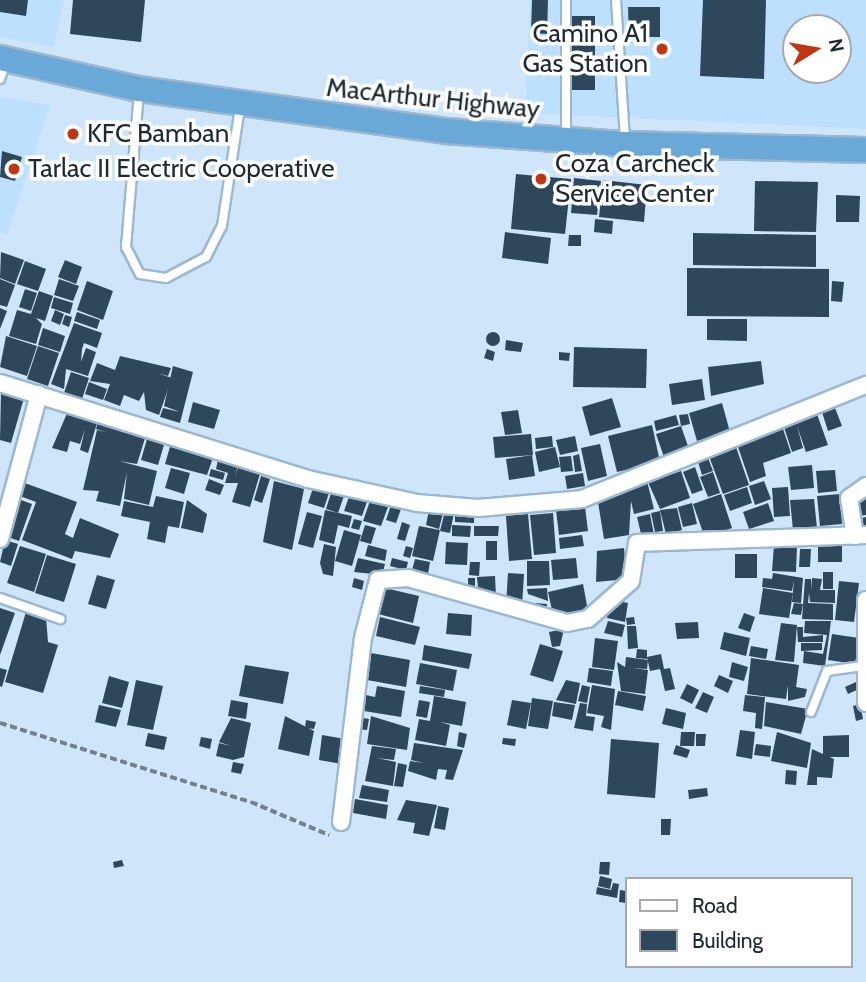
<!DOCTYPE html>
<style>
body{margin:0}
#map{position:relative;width:866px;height:982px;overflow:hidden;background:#cfe6fa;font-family:Cabin,sans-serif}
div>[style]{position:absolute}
.built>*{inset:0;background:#bde0ff}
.building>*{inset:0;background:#2e475b}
.round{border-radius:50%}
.path>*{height:3.5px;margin-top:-1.75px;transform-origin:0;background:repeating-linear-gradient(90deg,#70818f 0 7px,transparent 0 10.5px)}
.roads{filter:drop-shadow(2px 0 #9cb8d0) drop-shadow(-2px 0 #9cb8d0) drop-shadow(0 2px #9cb8d0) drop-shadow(0 -2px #9cb8d0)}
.service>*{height:8px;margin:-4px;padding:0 4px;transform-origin:4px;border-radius:4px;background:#fff}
.minor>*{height:16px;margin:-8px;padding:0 8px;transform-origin:8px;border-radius:8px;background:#fff}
.trunk>*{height:24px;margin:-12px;padding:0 12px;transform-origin:12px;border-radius:12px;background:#6aa8d7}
.dots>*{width:19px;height:19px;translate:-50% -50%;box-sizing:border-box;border:4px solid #fff;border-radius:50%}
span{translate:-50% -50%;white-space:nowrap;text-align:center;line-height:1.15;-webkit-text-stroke:7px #fff;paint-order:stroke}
.poi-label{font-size:26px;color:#1e2933}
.right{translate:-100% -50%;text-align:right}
.left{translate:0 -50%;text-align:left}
.street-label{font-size:26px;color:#1e2933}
.legend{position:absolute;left:625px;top:877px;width:228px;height:91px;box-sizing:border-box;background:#fff;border:2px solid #a5a9ad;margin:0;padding:9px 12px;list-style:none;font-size:21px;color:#1e2933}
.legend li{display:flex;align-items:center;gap:14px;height:35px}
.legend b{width:35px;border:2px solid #a5a9ad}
.north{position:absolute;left:782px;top:14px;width:70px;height:70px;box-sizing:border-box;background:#fff;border:2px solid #a5a9ad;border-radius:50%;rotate:79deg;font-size:19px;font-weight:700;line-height:28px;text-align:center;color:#1e2933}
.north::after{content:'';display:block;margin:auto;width:24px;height:32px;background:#c03612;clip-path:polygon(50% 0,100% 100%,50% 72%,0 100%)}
</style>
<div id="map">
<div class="built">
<div style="clip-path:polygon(0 0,64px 0,54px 47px,0 37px)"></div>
<div style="clip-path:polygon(evenodd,530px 0,866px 0,866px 129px,525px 113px,530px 0,796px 28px,838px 28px,838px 70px,796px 70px,796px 28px)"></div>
<div style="clip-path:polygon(0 97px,50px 105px,7px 235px,0 232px)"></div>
</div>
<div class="building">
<div style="clip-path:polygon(0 0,28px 0,26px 16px,0 12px)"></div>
<div style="clip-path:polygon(73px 0,145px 0,141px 42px,70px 34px)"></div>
<div style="clip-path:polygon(532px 0,548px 0,547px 34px,531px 33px)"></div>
<div style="clip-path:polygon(703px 0,766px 0,764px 79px,700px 76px)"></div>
<div style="clip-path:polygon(628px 7px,660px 7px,660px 37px,629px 37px)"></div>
<div style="clip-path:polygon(570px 16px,595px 16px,595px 90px,570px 90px)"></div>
<div style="clip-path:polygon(2px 151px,22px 157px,15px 181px,0 177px)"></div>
<div style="clip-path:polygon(516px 174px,571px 179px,565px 234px,511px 229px)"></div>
<div style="clip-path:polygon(574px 178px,601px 181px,597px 215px,571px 213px)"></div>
<div style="clip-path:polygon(603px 180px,647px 185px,644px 222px,599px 217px)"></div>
<div style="clip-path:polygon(755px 181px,818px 182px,816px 232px,754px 231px)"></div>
<div style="clip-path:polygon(836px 195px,860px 196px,859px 222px,836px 222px)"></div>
<div style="clip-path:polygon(595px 219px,613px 221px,612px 234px,594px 232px)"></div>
<div style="clip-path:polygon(505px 232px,551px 238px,548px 264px,502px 258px)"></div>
<div style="clip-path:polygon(693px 233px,816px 235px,816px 267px,693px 265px)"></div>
<div style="clip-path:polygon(569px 235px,581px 235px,581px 246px,568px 246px)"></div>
<div style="clip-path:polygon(1px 252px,24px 260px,15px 284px,0 278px)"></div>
<div style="clip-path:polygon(65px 260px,82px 267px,76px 284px,58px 277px)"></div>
<div style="clip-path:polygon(25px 261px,46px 269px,38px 291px,17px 284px)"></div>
<div style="clip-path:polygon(687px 268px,829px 269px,829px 317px,687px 316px)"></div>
<div style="clip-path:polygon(0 279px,15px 285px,7px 307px,0 305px)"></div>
<div style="clip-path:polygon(59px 279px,79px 286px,73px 301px,54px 295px)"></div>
<div style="clip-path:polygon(87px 281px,113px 291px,103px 320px,77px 310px)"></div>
<div style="clip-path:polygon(832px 281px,844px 282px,842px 302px,831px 301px)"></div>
<div style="clip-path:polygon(25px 289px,37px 293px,31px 311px,19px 307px)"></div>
<div style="clip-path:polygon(39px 291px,53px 296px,45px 321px,36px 318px,42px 324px,36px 344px,9px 336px,17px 310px,31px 314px)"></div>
<div style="clip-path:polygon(54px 297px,73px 303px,70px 314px,51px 308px)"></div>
<div style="clip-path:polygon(0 308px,7px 311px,0 329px)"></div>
<div style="clip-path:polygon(55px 310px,64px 314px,60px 325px,51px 321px)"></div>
<div style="clip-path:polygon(77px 312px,100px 320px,97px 329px,74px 321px)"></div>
<div style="clip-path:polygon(65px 315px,72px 317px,69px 327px,62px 324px)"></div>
<div style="clip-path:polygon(707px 319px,747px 319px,747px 341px,707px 340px)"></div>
<div style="clip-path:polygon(74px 323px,102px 333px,97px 348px,84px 343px,82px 349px,81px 362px,86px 348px,96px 352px,88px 376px,66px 369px,64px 389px,51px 384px)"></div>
<div style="clip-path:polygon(43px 328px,65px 336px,60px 352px,38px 345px)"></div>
<div class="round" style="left:486px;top:332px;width:14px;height:14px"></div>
<div style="clip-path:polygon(6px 336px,37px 346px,27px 376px,0 367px)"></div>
<div style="clip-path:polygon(506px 340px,523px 343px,521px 352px,505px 350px)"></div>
<div style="clip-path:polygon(38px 346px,59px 353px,48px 386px,27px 379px)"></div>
<div style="clip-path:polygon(574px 347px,647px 349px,646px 388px,573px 387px)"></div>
<div style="clip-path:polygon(487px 349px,495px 352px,493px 361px,484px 358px)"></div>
<div style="clip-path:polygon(559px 352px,570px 353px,569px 361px,559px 360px)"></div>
<div style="clip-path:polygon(120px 356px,171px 368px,168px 376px,157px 373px,172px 378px,159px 415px,146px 410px,144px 392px,139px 401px,124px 395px,120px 406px,104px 400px,110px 384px,90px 381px,97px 363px,115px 370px)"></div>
<div style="clip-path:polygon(761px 361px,764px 384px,711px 396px,708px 367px)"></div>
<div style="clip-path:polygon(173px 366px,193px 372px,180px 423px,160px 417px,163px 408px,180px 412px,164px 406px)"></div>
<div style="clip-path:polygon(71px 372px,89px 378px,82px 399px,64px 393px)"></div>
<div style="clip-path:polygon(702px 379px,705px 400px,672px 405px,669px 384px)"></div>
<div style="clip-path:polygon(89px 382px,107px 389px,103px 400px,85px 394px)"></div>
<div style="clip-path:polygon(1px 392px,24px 398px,11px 443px,0 440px)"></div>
<div style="clip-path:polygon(612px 398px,621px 427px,590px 436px,582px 407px)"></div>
<div style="clip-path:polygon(193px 402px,220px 410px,214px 429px,188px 422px)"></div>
<div style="clip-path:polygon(722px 403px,730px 432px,697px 441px,689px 413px)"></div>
<div style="clip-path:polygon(835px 408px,842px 426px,828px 431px,822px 412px)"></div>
<div style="clip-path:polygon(518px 410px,522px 433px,505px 435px,501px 412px)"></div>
<div style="clip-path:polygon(68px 411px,98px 420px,88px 453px,80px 450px,85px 429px,80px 444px,70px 441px,67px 452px,52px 448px)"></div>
<div style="clip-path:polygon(688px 414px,690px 424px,681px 426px,679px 415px)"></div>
<div style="clip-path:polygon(817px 414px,828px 445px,806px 452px,797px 426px,803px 448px,792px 452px,784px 427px)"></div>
<div style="clip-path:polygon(676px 415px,679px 425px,656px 431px,654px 421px)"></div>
<div style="clip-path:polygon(98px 421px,146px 435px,137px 464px,119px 461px,157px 471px,149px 505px,124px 499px,127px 472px,120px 506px,96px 501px,99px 491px,83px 490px,97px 430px,106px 432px,96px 429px)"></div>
<div style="clip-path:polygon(652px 425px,660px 462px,617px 472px,608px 436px)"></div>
<div style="clip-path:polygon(681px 426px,690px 452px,665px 460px,656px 434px)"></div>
<div style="clip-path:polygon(783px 429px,791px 453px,763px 463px,766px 476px,750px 482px,737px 444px)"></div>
<div style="clip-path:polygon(149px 432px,166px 438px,158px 465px,141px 460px)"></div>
<div style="clip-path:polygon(531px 434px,533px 455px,495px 458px,493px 437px)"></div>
<div style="clip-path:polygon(552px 436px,553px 447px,536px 449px,535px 438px)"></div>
<div style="clip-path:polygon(575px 436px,578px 451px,560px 455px,556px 440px)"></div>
<div style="clip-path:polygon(172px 440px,214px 455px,207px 475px,165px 464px)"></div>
<div style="clip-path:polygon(600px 444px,607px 476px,588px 481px,581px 448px)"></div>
<div style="clip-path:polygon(555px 447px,560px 467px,539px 472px,535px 452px)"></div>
<div style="clip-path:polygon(736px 447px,749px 485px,723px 494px,709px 456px)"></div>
<div style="clip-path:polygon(579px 454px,582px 471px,575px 472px,573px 456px)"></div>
<div style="clip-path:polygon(532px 455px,535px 476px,509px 480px,506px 459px)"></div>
<div style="clip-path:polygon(571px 456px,573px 471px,561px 472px,559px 457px)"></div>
<div style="clip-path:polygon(708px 458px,713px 471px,702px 475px,698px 462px)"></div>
<div style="clip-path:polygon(218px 460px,238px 465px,235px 477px,240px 461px,262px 467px,250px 507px,232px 502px,238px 483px,225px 483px,228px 473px,216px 469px)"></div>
<div style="clip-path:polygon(812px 465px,814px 488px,791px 490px,788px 467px)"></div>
<div style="clip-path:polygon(695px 467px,703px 490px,692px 494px,683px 472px)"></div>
<div style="clip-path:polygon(171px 468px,190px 473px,184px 494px,165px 488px)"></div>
<div style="clip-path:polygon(211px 469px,225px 473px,223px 480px,209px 476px)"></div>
<div style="clip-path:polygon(835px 470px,837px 491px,818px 493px,816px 471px)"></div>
<div style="clip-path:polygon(681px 471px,690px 498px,660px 509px,648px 482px)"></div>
<div style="clip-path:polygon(713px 472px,720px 493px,708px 497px,700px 477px)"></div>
<div style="clip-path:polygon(583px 473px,585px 486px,567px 489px,565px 476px)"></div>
<div style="clip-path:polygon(261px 476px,270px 479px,262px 503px,254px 500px)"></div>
<div style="clip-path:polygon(209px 479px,224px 485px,220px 495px,205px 490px)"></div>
<div style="clip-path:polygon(274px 481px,304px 489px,292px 550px,263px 542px)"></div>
<div style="clip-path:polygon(647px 481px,654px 509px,634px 514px,631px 501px,629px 535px,604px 539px,597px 496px)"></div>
<div style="clip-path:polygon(764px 481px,771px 499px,755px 505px,749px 486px)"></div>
<div style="clip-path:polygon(22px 482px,77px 502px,65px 534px,73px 538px,80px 518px,119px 534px,110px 558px,75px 551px,72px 559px,22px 540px,36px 502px,17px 495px)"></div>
<div style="clip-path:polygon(315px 482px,331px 487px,324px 508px,308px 503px)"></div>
<div style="clip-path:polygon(747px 487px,752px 503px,730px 511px,724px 495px)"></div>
<div style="clip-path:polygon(788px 487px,790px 516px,774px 517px,772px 488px)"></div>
<div style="clip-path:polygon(332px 490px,345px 493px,338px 513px,326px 509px)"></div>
<div style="clip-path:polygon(350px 494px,368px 499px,362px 516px,344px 511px)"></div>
<div style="clip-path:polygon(721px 494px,732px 528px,705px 538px,693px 504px)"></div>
<div style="clip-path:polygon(840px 494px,842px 524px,820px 526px,817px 496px)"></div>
<div style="clip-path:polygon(866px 494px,866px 515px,857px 516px,854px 495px)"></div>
<div style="clip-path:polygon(156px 496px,184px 502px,179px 528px,168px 526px,165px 543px,147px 539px,150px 522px,121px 516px,124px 501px,153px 507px)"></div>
<div style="clip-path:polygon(18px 499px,32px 504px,19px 541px,5px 536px)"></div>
<div style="clip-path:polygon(814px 499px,817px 528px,793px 530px,790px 500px)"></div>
<div style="clip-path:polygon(187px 500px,207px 514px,203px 533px,181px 528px)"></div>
<div style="clip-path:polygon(370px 501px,388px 507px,381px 526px,363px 521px)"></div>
<div style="clip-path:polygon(692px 503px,697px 524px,683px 527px,678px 507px)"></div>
<div style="clip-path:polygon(768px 503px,774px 521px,749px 529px,743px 512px)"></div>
<div style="clip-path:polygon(391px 505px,401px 509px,396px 523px,386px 520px)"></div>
<div style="clip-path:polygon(585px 507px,588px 531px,559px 535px,556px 510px)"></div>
<div style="clip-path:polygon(677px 508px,682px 530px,666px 534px,660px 510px)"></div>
<div style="clip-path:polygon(325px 510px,352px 516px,349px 528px,338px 525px,334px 544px,319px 540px)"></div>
<div style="clip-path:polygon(429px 510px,443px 513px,439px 529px,426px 525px)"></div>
<div style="clip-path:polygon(445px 511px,454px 513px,450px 533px,440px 531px)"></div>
<div style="clip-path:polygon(455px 511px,474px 512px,474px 523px,455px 522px)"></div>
<div style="clip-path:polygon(660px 511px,663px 531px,655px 532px,651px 513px)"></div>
<div style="clip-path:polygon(307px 512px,322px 516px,313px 548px,298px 544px)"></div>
<div style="clip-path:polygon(553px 513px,556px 553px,534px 555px,530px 515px)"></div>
<div style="clip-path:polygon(528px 514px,532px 559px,509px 561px,506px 516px)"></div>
<div style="clip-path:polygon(650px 514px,654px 535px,642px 538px,637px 517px)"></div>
<div style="clip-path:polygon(866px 517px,866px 530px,859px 532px,857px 519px)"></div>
<div style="clip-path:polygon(354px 519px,362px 521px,359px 530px,351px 528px)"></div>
<div style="clip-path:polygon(402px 522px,410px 525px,405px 541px,397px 539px)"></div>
<div style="clip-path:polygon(365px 525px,376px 528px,371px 544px,360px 541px)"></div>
<div style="clip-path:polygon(452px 525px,471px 526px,470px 537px,452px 536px)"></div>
<div style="clip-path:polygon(419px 526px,440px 530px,433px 561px,412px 556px)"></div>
<div style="clip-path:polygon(474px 526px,499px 526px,498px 536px,474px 536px)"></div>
<div style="clip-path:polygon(344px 530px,361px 535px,352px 566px,335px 561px)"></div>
<div style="clip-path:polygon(582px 535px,584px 546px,560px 549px,559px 538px)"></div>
<div style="clip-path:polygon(5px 540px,18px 544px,11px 566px,0 562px)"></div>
<div style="clip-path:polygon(818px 540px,842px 540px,842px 562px,818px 562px)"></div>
<div style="clip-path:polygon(486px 541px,497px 541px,497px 560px,486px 560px)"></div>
<div style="clip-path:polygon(446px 542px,468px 543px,467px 565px,445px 564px)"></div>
<div style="clip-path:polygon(324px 544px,336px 547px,333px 576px,323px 574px,320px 563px)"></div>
<div style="clip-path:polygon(368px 545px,387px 550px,385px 561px,365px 556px)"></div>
<div style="clip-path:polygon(774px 545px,797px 546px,796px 572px,772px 571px)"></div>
<div style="clip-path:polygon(20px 546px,46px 554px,34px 592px,7px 583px)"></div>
<div style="clip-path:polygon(406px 546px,413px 548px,410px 558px,403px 556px)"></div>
<div style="clip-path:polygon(624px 548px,627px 579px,596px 582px,597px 551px)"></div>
<div style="clip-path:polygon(800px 549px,811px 549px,810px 567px,799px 567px)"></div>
<div style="clip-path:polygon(735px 554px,757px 554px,757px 578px,735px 578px)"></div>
<div style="clip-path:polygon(47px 555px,76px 564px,64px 602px,35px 593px)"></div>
<div style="clip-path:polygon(358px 558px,385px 564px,382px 575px,354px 572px)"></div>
<div style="clip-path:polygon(392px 558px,408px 562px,406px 570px,390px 566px)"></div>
<div style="clip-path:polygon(576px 558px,578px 578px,553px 580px,551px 560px)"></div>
<div style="clip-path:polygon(415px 559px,430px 562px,428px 574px,412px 570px)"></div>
<div style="clip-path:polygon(527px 561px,549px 561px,550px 585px,527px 586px)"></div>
<div style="clip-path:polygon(470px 562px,480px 562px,479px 576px,469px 575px)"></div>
<div style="clip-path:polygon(823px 572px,833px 572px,833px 589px,823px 589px)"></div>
<div style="clip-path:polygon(508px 573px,524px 574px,522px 606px,506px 605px)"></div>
<div style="clip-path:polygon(773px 573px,803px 578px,801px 603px,792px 602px,794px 580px,792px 591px,762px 587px,763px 578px,772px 579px)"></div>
<div style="clip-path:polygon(97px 575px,115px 580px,106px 609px,88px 604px)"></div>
<div style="clip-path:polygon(495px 576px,496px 597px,479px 599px,477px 577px)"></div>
<div style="clip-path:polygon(354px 578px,364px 581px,362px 590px,352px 587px)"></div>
<div style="clip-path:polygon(468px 578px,475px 578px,475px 598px,468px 598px)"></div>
<div style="clip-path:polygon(812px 578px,822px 579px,820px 590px,835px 590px,835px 603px,810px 602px,809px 593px,808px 603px,833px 604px,833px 620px,802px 619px,805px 579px,811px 579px,811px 590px)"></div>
<div style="clip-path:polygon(839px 581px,859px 583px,854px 622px,835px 620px)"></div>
<div style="clip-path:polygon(583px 584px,588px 611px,554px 619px,548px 592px)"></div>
<div style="clip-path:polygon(385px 588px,419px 596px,413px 623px,378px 614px)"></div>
<div style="clip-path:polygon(547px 588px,548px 601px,528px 594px,527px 589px)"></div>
<div style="clip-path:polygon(763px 588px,793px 593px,789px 618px,759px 614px)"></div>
<div style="clip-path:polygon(610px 599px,628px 603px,625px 622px,607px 618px)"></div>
<div style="clip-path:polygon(534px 603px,547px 604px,546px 616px,533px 615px)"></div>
<div style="clip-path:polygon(794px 603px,803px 604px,801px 615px,791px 614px)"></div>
<div style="clip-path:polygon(0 608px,15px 613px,0 655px)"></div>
<div style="clip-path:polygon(26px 612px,46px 617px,48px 642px,58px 645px,43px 693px,5px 682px)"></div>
<div style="clip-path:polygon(448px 613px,472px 615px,471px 636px,446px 634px)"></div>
<div style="clip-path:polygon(744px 613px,755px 617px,750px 632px,738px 628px)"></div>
<div style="clip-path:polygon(380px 617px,420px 627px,415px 645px,376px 636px)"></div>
<div style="clip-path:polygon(634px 617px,635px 624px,627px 625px,626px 618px)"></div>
<div style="clip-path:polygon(608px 621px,625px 625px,622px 637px,604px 633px)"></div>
<div style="clip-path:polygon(805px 621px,831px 621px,825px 666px,803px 663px,804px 651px,823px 654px,827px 635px,804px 633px)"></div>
<div style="clip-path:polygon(698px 622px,699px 638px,677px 639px,675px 623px)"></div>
<div style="clip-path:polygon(781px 623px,797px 625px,794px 662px,775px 660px)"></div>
<div style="clip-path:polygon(627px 626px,636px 626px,638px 648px,628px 649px)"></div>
<div style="clip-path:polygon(797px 627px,803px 627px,803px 637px,823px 635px,823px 642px,798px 642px)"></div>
<div style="clip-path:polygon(564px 629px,560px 646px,552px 647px,549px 632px)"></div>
<div style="clip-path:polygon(724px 632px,750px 638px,746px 656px,720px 649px)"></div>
<div style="clip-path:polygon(832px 634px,859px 638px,855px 664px,828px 660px)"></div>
<div style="clip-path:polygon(595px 638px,618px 641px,614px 670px,592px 667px)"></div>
<div style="clip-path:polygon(801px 643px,822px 643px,822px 650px,801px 651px)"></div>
<div style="clip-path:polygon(540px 644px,563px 651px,553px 682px,530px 675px)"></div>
<div style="clip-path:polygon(424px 645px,472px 654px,469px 669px,422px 660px)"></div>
<div style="clip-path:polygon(751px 646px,768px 649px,766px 659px,749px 656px)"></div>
<div style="clip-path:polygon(637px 649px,647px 650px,647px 659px,636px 658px)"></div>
<div style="clip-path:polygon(371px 653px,410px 660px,406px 687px,367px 680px)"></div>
<div style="clip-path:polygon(661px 654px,664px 669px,670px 668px,675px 689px,665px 691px,660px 669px,650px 671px,647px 657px)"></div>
<div style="clip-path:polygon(626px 657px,648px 660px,647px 669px,632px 668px,648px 670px,645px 694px,621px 691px,617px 662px,625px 667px)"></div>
<div style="clip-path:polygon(751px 658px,799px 665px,796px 687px,807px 689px,805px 697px,788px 701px,788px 685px,786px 699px,747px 694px)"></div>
<div style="clip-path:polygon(732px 662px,748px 667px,744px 681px,729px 677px)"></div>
<div style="clip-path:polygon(420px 663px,457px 670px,453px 691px,416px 684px)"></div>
<div style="clip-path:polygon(245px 665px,289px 672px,283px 704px,239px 696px)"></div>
<div style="clip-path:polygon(0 668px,7px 670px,2px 687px,0 686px)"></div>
<div style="clip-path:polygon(589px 668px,613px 671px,611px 686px,587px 682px)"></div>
<div style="clip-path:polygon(719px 675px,733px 681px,728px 693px,714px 686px)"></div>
<div style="clip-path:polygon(109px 676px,129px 682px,122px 708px,102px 703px)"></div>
<div style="clip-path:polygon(136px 680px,163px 686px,153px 730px,127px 725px)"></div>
<div style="clip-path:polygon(566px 680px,580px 683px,576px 704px,556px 700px)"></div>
<div style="clip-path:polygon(856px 682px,859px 689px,848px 694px,845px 687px)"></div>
<div style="clip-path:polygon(687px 684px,699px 690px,692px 704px,680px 698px)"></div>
<div style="clip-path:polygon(582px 685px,590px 687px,587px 703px,578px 701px)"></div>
<div style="clip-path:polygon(592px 685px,615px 689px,611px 730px,601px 727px,604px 716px,587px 713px)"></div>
<div style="clip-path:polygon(377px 686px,405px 691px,401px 717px,364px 711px,366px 695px,375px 697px)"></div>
<div style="clip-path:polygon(420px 686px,445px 690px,444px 697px,419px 693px)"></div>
<div style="clip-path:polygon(618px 691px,646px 696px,643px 711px,615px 705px)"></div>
<div style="clip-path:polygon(703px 692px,714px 697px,707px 713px,695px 708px)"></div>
<div style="clip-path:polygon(745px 695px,765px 697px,762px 729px,755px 728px,756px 713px,743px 711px)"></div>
<div style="clip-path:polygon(434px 696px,466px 702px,462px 726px,440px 722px,450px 725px,446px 746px,415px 740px,419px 719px,430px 721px)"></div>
<div style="clip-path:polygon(532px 698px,553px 701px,548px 729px,528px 726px)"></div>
<div style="clip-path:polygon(231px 700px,248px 703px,246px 719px,228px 716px)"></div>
<div style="clip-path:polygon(419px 700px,430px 702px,427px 718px,416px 716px)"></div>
<div style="clip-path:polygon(512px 700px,531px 703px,526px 729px,507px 725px)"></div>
<div style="clip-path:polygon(554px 702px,575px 705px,572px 720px,552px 716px)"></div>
<div style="clip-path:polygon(766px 702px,808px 709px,801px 734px,764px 726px)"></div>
<div style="clip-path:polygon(580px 703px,587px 704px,586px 716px,595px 717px,593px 731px,574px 728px)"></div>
<div style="clip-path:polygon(860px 704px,863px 719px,856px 721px,853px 706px)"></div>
<div style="clip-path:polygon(99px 705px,121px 710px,116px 727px,95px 722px)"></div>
<div style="clip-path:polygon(666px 708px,686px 713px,683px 729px,662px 724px)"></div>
<div style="clip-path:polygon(285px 716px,314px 731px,309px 756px,278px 749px)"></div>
<div style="clip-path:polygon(371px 716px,410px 728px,407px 750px,367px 744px)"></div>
<div style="clip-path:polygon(358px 717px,369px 719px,367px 730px,356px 729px)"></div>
<div style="clip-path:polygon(231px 718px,251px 723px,244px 757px,233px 760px,216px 756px,219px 743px,231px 746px,219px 742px)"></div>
<div style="clip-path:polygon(306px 720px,316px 722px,314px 729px,305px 728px)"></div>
<div style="clip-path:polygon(740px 730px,755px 732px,752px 759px,736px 756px)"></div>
<div style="clip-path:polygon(459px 732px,467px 734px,464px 748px,457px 746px)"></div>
<div style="clip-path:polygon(681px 732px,695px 732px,694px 746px,680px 746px)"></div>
<div style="clip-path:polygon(777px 732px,811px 743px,807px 768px,771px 761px)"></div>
<div style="clip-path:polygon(148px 733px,167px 737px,164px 750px,145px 746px)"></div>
<div style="clip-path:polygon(696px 734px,706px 734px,705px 746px,696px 746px)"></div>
<div style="clip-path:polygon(322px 735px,345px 739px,342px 764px,319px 760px)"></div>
<div style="clip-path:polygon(849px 735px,849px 757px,823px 757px,823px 736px)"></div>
<div style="clip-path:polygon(201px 737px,212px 739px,210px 749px,199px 746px)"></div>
<div style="clip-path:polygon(503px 738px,516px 739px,515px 746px,502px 744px)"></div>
<div style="clip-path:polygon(611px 739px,659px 743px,655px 798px,607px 794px)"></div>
<div style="clip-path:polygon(414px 743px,463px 750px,453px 780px,445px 779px,447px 770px,438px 769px,436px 780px,408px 771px,410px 761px,424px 763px,411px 760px)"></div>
<div style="clip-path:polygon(756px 744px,771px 746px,770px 757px,754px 755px)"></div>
<div style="clip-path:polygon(676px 745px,690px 750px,687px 758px,673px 754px)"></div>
<div style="clip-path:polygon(372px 746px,396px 749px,394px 760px,377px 758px,396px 762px,393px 786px,365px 781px)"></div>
<div style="clip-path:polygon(812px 749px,834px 759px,832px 778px,817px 777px,817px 785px,807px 785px)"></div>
<div style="clip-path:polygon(233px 762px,244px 764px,241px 774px,231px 772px)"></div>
<div style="clip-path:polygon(398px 763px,407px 765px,403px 787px,394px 786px)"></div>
<div style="clip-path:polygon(786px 770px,797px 771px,796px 785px,785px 784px)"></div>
<div style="clip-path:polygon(362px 785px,389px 790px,387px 802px,359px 798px)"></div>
<div style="clip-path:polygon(707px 788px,708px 796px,689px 799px,688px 790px)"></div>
<div style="clip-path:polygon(355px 799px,388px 805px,386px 819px,353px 813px)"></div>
<div style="clip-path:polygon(406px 800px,437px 805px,429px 836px,413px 833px,415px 823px,397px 820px)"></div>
<div style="clip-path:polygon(438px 806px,449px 808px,445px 830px,434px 828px)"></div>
<div style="clip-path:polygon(661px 819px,671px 819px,670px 835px,661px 835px)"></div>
<div style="clip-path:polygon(122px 860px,124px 866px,114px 868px,113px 862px)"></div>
<div style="clip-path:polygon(600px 862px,610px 862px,609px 875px,599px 874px)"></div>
<div style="clip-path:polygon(600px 876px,612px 879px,610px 889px,598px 886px)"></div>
<div style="clip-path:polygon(613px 883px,619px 884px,617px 898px,596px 894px,597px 887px,611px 890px)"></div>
<div style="clip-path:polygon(620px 890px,626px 891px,626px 903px,619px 902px)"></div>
</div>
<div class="path">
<div style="left:0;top:723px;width:263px;rotate:17.5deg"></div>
<div style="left:251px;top:802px;width:85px;rotate:22.9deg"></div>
</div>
<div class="roads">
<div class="service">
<div style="left:616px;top:0;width:140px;rotate:86.3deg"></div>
<div style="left:0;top:79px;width:18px;rotate:-71deg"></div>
<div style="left:139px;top:92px;width:156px;rotate:94.8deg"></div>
<div style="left:126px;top:247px;width:30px;rotate:63deg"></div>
<div style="left:140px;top:274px;width:26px;rotate:9deg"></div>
<div style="left:166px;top:278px;width:45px;rotate:-27.7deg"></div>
<div style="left:206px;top:257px;width:35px;rotate:-63deg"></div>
<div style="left:222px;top:226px;width:120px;rotate:-81.4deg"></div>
<div style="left:566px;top:135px;width:135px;rotate:-90deg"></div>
<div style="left:0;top:598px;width:64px;rotate:19.3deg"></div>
<div style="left:811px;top:712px;width:44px;rotate:-68.7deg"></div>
<div style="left:827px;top:671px;width:36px;rotate:-8deg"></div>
</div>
<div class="minor">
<div style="left:0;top:383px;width:323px;rotate:17.3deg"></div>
<div style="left:308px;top:479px;width:112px;rotate:12.4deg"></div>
<div style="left:417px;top:503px;width:61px;rotate:4.7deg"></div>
<div style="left:478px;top:508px;width:104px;rotate:-4.9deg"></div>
<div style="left:582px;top:499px;width:306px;rotate:-21.9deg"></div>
<div style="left:855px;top:536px;width:38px;rotate:-99deg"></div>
<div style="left:849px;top:498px;width:21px;rotate:-35deg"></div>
<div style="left:0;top:539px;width:150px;rotate:-74.9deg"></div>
<div style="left:866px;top:600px;width:103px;rotate:90deg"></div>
<div style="left:341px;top:822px;width:185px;rotate:-83.2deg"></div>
<div style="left:363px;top:638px;width:60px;rotate:-75.5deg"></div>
<div style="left:378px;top:580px;width:30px;rotate:-4deg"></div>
<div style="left:408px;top:578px;width:165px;rotate:15.8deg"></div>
<div style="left:567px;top:623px;width:21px;rotate:-11deg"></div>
<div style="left:588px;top:619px;width:57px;rotate:-41.5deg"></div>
<div style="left:631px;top:581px;width:38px;rotate:-81deg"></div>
<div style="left:637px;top:543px;width:229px;rotate:-2deg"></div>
</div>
<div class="trunk">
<div style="left:0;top:58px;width:142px;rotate:12.6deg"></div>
<div style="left:139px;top:89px;width:310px;rotate:7.8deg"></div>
<div style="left:446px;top:131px;width:179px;rotate:4.2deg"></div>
<div style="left:625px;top:144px;width:241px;rotate:1.4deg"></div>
</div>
</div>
<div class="dots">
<div style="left:662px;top:49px;background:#c03612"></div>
<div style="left:73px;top:134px;background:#c03612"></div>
<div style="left:14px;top:169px;background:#c03612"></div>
<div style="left:541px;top:179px;background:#c03612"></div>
</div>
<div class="poi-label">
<span class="right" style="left:648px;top:49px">Camino A1<br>Gas Station</span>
<span class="left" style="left:87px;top:134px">KFC Bamban</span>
<span class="left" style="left:555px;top:179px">Coza Carcheck<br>Service Center</span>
<span class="left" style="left:28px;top:169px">Tarlac II Electric Cooperative</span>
</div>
<div class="street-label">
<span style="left:433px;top:99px;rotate:6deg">MacArthur Highway</span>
</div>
<ul class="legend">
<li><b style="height:9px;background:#fff"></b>Road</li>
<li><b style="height:19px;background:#2e475b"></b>Building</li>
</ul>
<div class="north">N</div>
</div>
